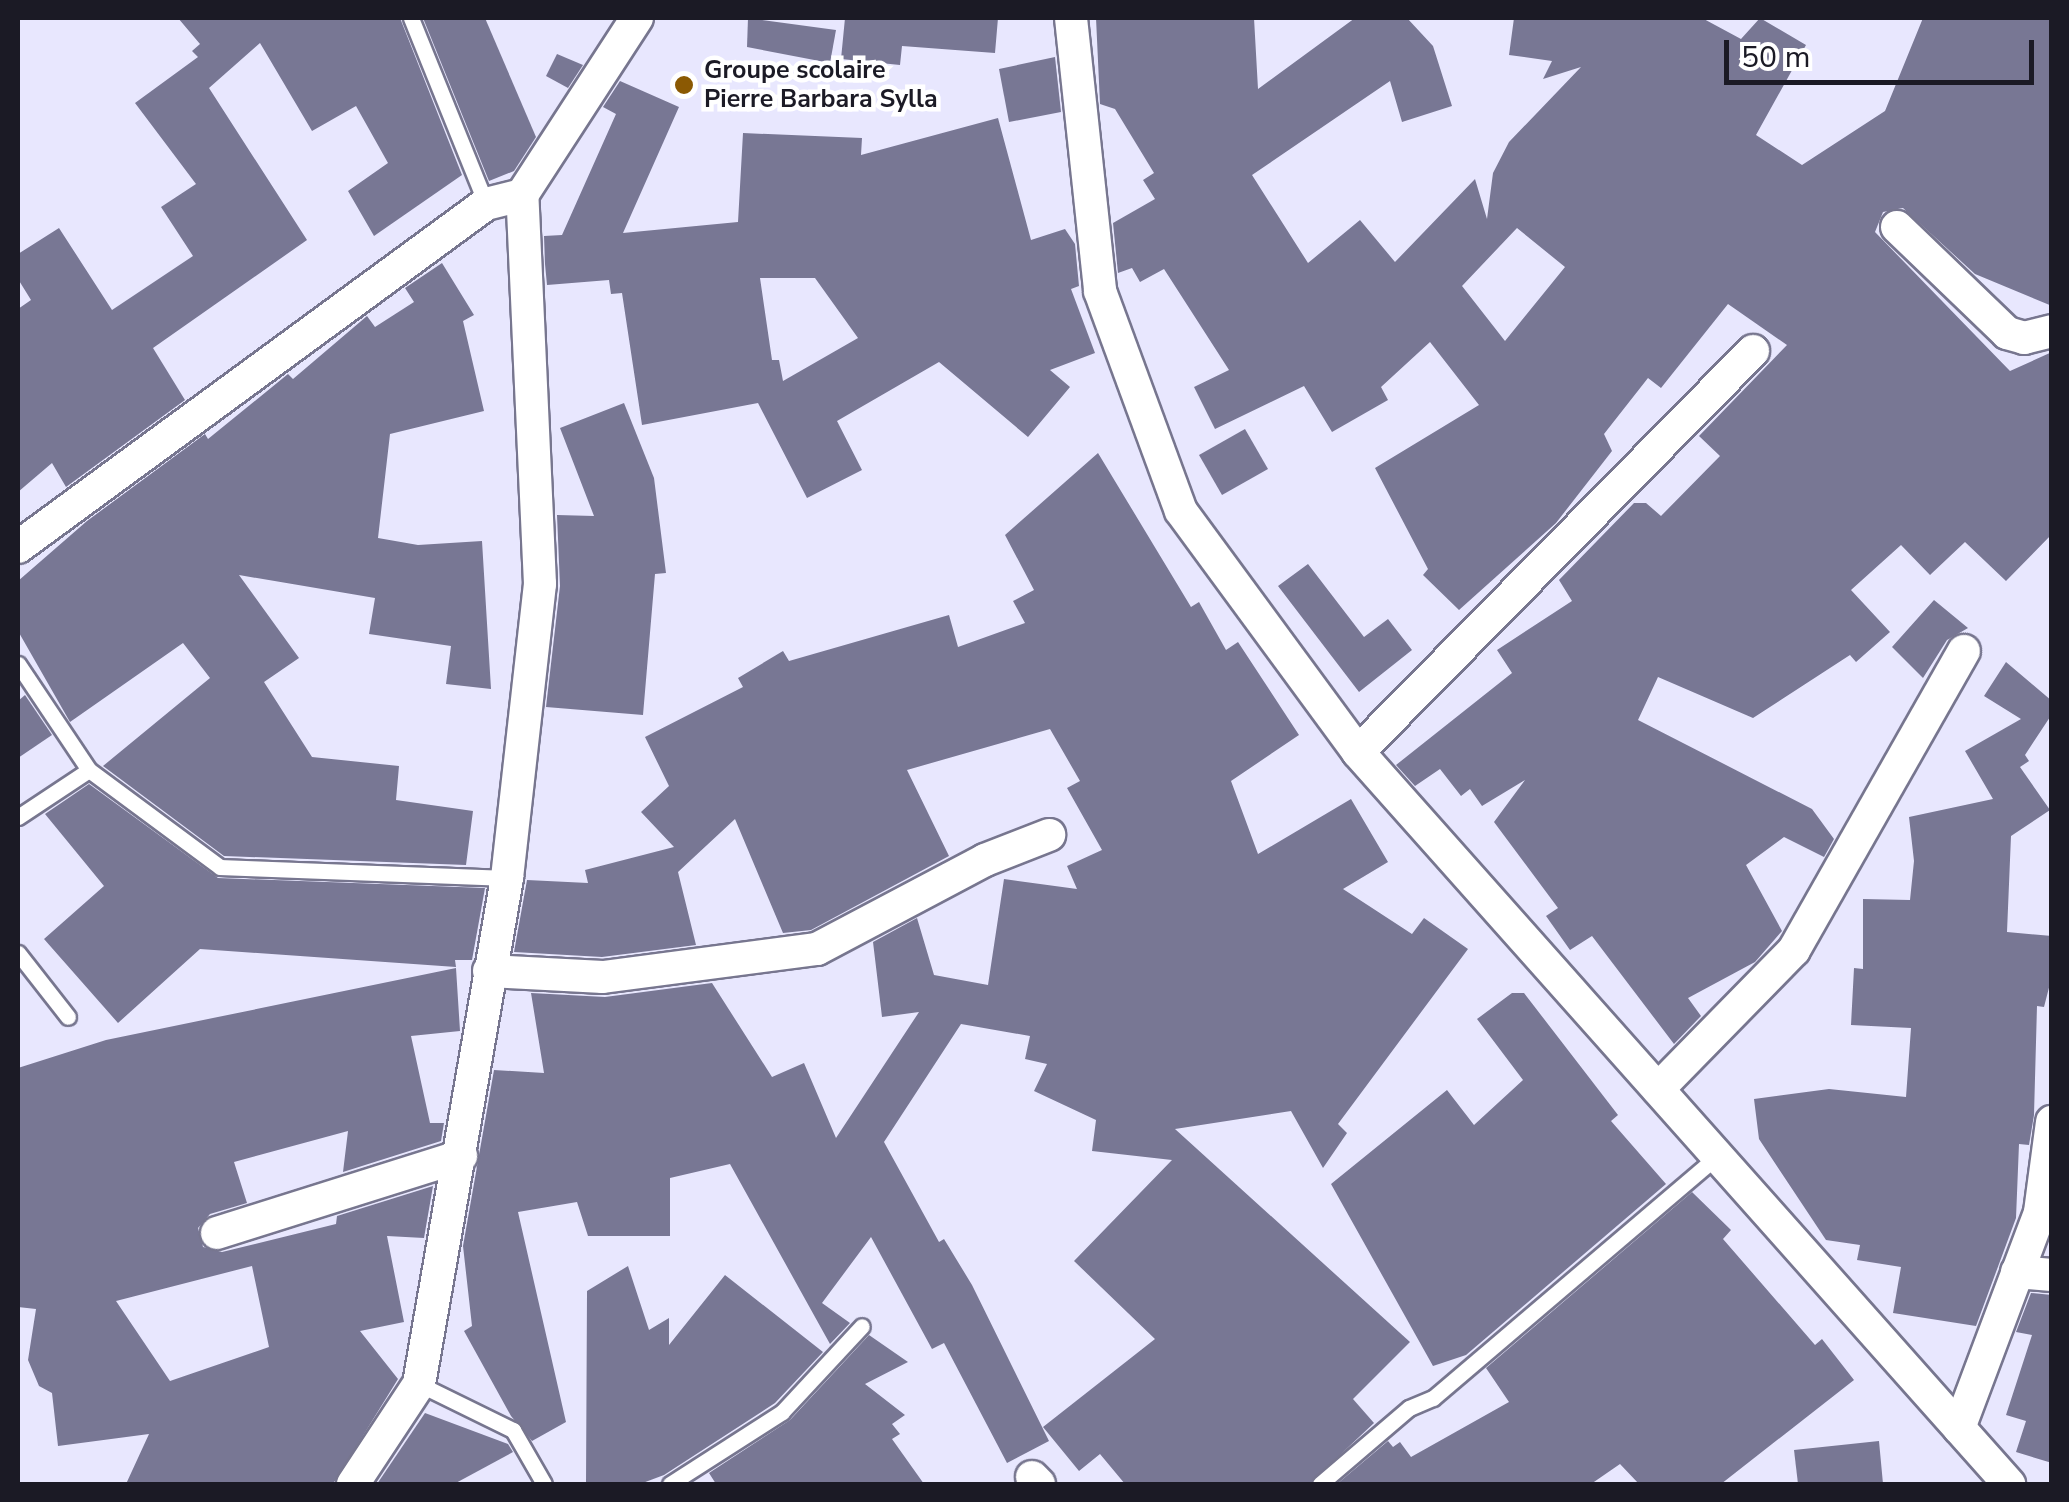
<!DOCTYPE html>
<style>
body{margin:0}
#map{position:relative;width:2069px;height:1502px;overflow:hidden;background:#e8e7fe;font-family:"Nunito Sans",sans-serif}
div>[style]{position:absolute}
.building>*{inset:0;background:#787794}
.roads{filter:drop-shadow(2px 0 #77768f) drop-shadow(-2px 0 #77768f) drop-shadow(0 2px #77768f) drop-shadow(0 -2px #77768f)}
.service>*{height:15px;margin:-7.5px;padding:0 7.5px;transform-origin:7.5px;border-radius:7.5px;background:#fff}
.minor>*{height:32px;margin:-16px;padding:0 16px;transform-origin:16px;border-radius:16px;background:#fff}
.dots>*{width:28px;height:28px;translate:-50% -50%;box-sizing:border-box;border:5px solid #fff;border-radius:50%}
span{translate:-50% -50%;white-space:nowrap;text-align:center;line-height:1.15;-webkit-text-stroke:9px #fff;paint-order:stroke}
.poi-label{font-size:25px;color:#1b1a25;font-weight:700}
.left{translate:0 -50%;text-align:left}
.frame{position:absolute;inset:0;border:20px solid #1b1a25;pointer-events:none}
.scale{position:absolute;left:1724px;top:40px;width:310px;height:45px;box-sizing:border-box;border:5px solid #1b1a25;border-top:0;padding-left:12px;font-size:30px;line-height:35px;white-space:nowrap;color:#1b1a25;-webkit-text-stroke:8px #fff;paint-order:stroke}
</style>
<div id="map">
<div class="building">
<div style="clip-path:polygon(178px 18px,400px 18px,462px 175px,374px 236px,348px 191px,388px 163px,356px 106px,312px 131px,260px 43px,209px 88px,307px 240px,153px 348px,185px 400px,66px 487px,52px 463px,18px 492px,18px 309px,31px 300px,18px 279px,18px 254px,59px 228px,112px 310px,193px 256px,161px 207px,196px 184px,135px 103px,198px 57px,192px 51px,200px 44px)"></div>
<div style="clip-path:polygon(423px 18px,485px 18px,536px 137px,514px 171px,489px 181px)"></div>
<div style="clip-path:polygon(748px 18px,836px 30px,830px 63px,747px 47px)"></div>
<div style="clip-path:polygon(845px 18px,998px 18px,995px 53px,902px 46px,900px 65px,841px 59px)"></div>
<div style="clip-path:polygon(evenodd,1096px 18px,1254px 18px,1258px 89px,1355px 18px,1407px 18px,1433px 46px,1452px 106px,1402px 122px,1390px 81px,1252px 175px,1308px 263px,1360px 220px,1395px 262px,1475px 179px,1487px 219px,1493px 173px,1509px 142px,1581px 67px,1543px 79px,1552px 61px,1509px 55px,1514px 18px,1702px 18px,1741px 39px,1760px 18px,1806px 45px,1756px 135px,1802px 165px,1885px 111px,1923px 18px,2052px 18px,2052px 306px,1975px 274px,1903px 208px,1883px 212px,1875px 232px,2010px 371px,2052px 352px,2052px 534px,2006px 581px,1965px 542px,1930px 575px,1901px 545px,1851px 590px,1890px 632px,1856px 662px,1850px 655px,1753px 718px,1658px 677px,1638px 720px,1812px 809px,1834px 839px,1824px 857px,1784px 837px,1746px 865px,1782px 931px,1755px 962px,1688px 998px,1701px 1016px,1674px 1044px,1592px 936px,1570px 950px,1546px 916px,1558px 908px,1494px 822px,1525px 780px,1482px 806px,1470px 789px,1461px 796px,1440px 769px,1415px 786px,1396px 765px,1512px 673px,1497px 650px,1572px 601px,1559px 580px,1634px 503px,1646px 503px,1661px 516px,1720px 456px,1699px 436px,1787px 345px,1728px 304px,1661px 388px,1648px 378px,1604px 434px,1612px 451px,1556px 523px,1459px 610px,1423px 575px,1428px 569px,1375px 468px,1479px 405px,1430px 342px,1381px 387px,1388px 400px,1332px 432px,1304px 386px,1215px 429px,1194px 387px,1229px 370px,1164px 269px,1140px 282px,1132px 268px,1118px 273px,1113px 223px,1155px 199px,1143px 180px,1154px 173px,1115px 109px,1100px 104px,1096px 18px,1517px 228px,1565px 267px,1505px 341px,1462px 286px,1517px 228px)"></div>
<div style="clip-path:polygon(557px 54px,583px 65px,568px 88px,546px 76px)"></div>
<div style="clip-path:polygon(1055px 57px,1061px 112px,1009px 122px,999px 69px)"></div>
<div style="clip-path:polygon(evenodd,620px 81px,679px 107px,623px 233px,738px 222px,743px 133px,862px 138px,861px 155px,998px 118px,1031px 240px,1065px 229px,1075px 244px,1079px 286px,1071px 289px,1095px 353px,1050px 370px,1070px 387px,1028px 437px,939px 362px,837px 421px,862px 470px,807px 498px,758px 403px,642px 425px,622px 293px,611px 294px,609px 280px,547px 285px,545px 264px,544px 236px,562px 235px,616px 114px,603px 107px,620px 81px,760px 278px,815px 278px,858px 338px,783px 381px,779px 360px,772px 360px,760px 278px)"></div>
<div style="clip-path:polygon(442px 263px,474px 315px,463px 321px,484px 411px,390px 434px,378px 538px,418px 545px,482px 541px,491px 689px,446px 684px,451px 646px,369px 634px,375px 598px,239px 575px,299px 658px,264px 682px,312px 757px,399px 766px,396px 800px,473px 811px,466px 865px,224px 856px,103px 766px,210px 678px,183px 643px,70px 722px,18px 631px,18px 581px,87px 521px,205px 434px,208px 439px,288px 374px,293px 379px,367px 316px,375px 327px,414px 302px,405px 288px)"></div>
<div style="clip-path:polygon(624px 403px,654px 478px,666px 573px,655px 574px,643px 715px,546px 707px,560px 586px,557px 515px,594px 516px,560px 428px)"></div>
<div style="clip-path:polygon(1245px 429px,1268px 469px,1222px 495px,1199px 455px)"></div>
<div style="clip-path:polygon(1098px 453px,1191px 607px,1199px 602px,1226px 650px,1238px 642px,1299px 735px,1231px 781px,1258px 854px,1351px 799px,1388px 862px,1343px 889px,1412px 934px,1424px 918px,1468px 949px,1338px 1124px,1347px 1133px,1323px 1168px,1291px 1111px,1175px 1129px,1410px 1342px,1353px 1399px,1374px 1423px,1309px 1484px,1125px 1484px,1100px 1454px,1079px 1471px,1043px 1427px,1155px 1339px,1074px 1261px,1172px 1160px,1092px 1151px,1096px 1120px,1034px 1091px,1047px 1064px,1025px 1059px,1030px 1036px,961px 1024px,884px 1142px,939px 1242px,944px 1239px,972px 1285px,1049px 1441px,1007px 1463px,944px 1343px,932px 1349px,871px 1237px,822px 1303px,850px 1323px,830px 1344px,730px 1164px,670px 1178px,670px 1236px,588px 1236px,577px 1202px,518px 1212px,566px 1422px,532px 1441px,511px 1416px,464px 1331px,472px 1326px,463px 1246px,494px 1070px,544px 1073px,531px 993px,605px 997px,712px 983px,772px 1077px,804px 1063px,836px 1138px,919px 1012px,882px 1017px,873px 942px,917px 918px,934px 975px,988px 985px,1004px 879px,1077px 889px,1067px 866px,1102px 850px,1067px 788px,1080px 781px,1050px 729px,907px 770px,949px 856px,811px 930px,783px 933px,735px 819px,678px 872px,696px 945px,602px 957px,514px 952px,527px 880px,588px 883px,585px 870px,674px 847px,641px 812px,669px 786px,645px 737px,743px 687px,738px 678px,783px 651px,789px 661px,949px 615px,958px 647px,1025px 623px,1013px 601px,1034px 590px,1005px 535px)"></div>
<div style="clip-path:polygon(1308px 564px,1364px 637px,1388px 619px,1412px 650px,1359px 692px,1278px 586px)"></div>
<div style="clip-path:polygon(1934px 600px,1968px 628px,1947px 640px,1923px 678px,1892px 647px)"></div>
<div style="clip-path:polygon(2006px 662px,2052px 701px,2052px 714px,2025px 755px,2029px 761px,2020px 767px,2050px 810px,2011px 836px,2007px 932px,2052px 936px,2052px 976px,2044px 1007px,2037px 1006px,2034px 1115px,2029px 1145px,2019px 1144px,2016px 1218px,1976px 1326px,1893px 1313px,1901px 1267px,1857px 1260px,1860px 1245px,1826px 1240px,1759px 1139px,1754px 1099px,1829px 1089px,1906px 1097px,1911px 1028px,1851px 1025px,1854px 968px,1863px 969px,1863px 899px,1910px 900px,1914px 861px,1909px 817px,1993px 799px,1965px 751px,2021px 719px,1984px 696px)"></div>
<div style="clip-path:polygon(25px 695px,52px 735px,18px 758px,18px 701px)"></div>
<div style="clip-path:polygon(89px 784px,218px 878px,485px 888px,472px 960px,455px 960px,456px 967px,200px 949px,118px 1023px,44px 939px,104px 886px,45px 814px)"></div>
<div style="clip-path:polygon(evenodd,456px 968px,460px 1031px,411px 1036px,430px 1123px,444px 1123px,441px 1141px,343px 1172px,348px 1131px,234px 1162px,247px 1203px,210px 1214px,198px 1228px,203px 1247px,222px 1252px,336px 1224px,337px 1216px,433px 1186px,424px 1238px,387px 1236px,404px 1322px,360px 1331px,398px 1379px,333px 1484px,126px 1484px,149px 1434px,58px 1446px,52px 1393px,39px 1386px,28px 1360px,36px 1309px,18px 1307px,18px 1068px,106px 1040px,456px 968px,252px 1266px,269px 1347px,170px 1381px,116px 1301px,252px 1266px)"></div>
<div style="clip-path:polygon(1512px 993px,1524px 993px,1618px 1115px,1611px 1121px,1666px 1184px,1466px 1355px,1433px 1366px,1331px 1184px,1447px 1090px,1474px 1125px,1523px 1080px,1477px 1019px)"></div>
<div style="clip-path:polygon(1692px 1192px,1731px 1230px,1723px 1239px,1815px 1345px,1822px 1339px,1854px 1380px,1721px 1484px,1639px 1484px,1620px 1464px,1591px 1484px,1337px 1484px,1388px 1441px,1393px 1447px,1400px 1442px,1411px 1457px,1509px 1402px,1486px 1368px)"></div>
<div style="clip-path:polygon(628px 1266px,649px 1330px,669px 1318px,669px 1345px,725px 1275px,823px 1352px,775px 1403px,664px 1475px,640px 1484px,586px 1484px,587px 1291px)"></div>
<div style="clip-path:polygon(2031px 1293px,2052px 1295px,2052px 1463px,2016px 1452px,2026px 1421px,2006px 1415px,2032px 1335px,2016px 1332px)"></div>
<div style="clip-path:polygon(869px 1335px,908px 1362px,865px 1384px,905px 1415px,892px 1424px,900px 1434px,892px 1439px,924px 1484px,716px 1484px,709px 1473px,790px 1420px)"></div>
<div style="clip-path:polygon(425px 1413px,508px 1444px,513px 1452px,454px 1484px,377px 1484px)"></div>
<div style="clip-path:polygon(1879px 1441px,1883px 1484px,1798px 1484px,1794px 1450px)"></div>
</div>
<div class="roads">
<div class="service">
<div style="left:411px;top:18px;width:201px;rotate:68deg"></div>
<div style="left:18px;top:664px;width:128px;rotate:56.2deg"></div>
<div style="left:89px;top:770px;width:163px;rotate:36.5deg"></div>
<div style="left:220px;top:867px;width:287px;rotate:2.2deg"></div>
<div style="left:18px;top:817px;width:85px;rotate:-33.5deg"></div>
<div style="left:18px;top:953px;width:81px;rotate:52deg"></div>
<div style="left:419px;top:1384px;width:105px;rotate:26.1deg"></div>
<div style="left:513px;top:1430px;width:62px;rotate:60.1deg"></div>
<div style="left:670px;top:1484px;width:133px;rotate:-32.7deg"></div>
<div style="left:782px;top:1412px;width:117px;rotate:-47.1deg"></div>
<div style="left:1320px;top:1484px;width:117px;rotate:-40.5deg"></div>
<div style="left:1409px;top:1408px;width:26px;rotate:-23deg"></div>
<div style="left:1433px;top:1398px;width:373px;rotate:-40.4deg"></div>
</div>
<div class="minor">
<div style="left:1071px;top:18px;width:275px;rotate:83.9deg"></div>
<div style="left:1100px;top:291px;width:234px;rotate:69.8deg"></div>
<div style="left:1181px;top:511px;width:299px;rotate:53.7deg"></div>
<div style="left:1358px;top:752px;width:980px;rotate:48.35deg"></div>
<div style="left:1897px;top:227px;width:153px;rotate:43.9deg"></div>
<div style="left:2007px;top:333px;width:18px;rotate:16deg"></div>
<div style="left:2024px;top:338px;width:29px;rotate:-14deg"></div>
<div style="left:18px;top:547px;width:580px;rotate:-36.24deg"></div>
<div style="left:486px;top:204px;width:37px;rotate:-14deg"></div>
<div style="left:522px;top:195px;width:211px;rotate:-57deg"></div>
<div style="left:1358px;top:752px;width:563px;rotate:-45.43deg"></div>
<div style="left:489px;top:971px;width:114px;rotate:3deg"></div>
<div style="left:603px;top:977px;width:216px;rotate:-7.5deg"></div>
<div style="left:817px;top:949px;width:190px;rotate:-27.9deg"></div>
<div style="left:985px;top:860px;width:69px;rotate:-21.3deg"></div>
<div style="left:1658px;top:1089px;width:194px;rotate:-45.6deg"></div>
<div style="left:1794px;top:950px;width:344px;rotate:-60.4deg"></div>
<div style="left:217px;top:1233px;width:256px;rotate:-17.5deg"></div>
<div style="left:2017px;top:1272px;width:35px;rotate:5deg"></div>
<div style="left:1959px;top:1428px;width:231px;rotate:-69.4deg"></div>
<div style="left:2040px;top:1212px;width:91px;rotate:-82.4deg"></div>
<div style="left:1032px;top:1477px;width:10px;rotate:45deg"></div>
<div style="left:353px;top:1484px;width:120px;rotate:-56.6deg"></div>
<div style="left:419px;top:1384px;width:514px;rotate:-80.13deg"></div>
<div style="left:507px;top:878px;width:296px;rotate:-83.6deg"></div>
<div style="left:540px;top:584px;width:389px;rotate:-92.6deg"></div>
</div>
</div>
<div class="dots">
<div style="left:684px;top:85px;background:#8b5903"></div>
</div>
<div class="poi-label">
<span class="left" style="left:704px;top:85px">Groupe scolaire<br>Pierre Barbara Sylla</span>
</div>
<div class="frame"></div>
<div class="scale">50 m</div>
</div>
